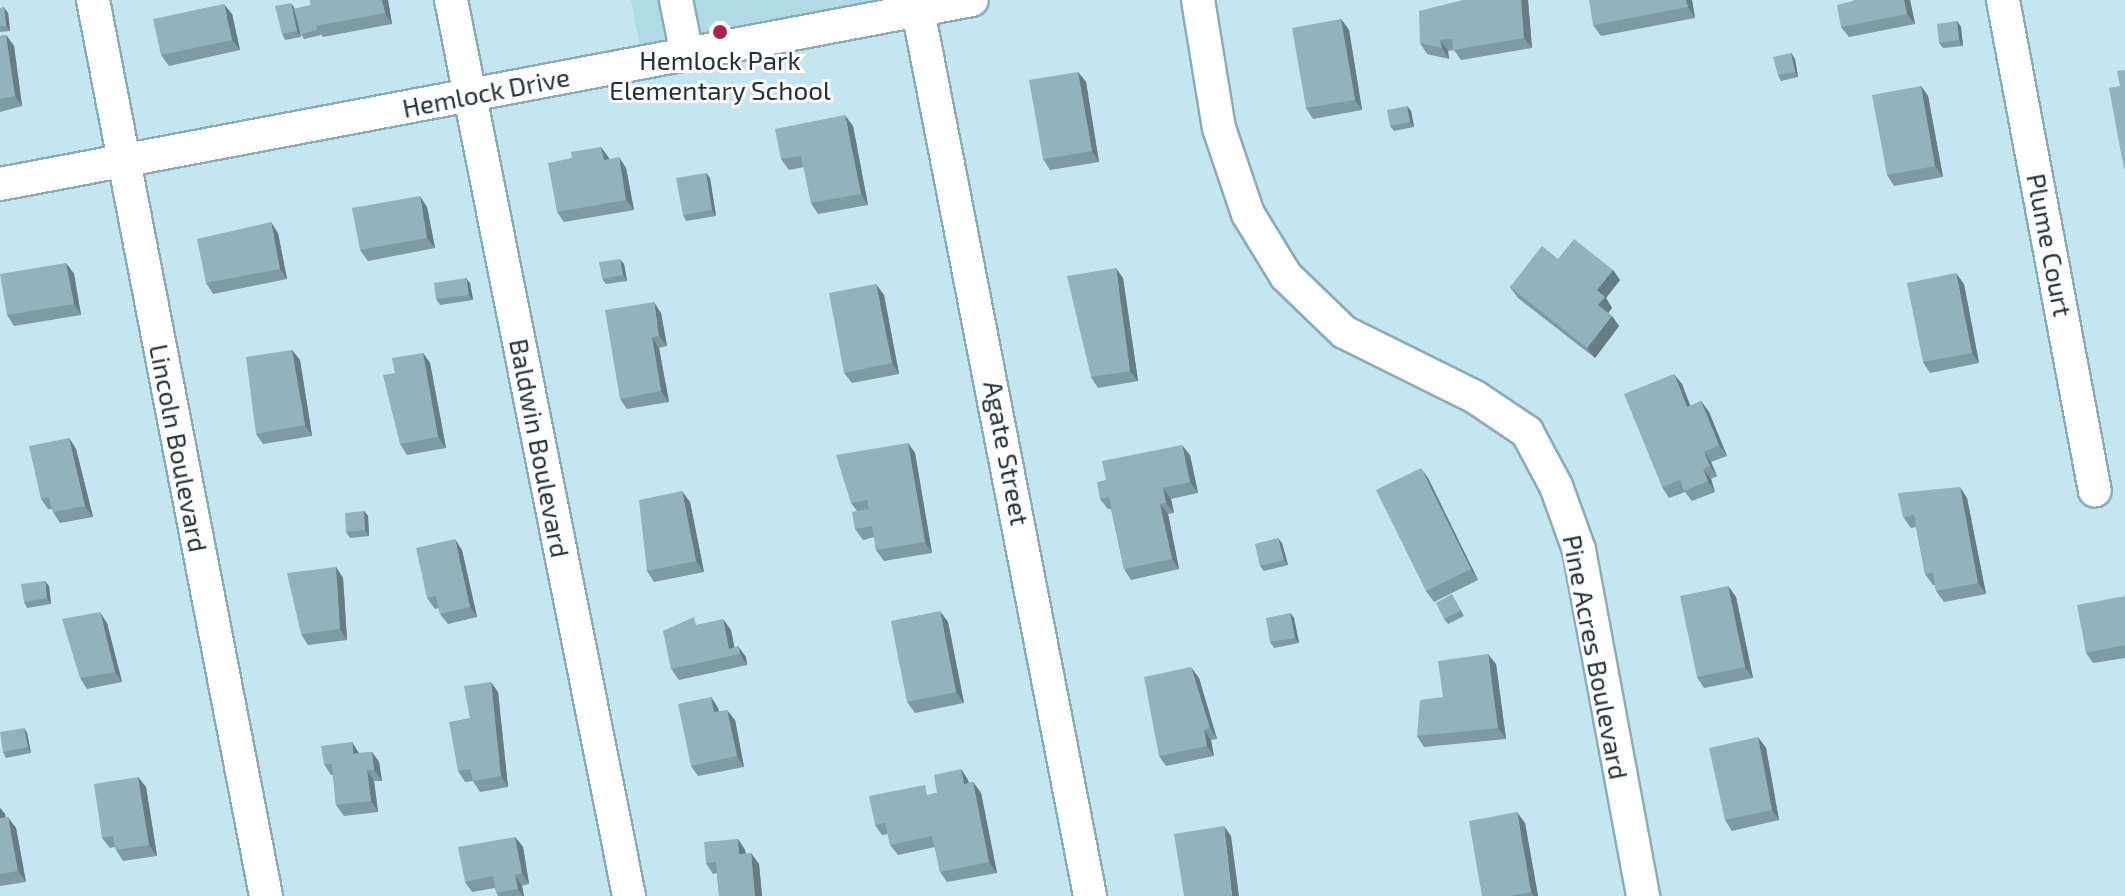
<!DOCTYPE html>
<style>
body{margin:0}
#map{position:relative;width:2125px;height:896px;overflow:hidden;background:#c4e6f0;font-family:"Exo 2",sans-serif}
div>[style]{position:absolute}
.built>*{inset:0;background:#afdae6}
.roads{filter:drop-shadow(2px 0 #8bacb5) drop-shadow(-2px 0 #8bacb5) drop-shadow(0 2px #8bacb5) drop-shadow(0 -2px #8bacb5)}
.minor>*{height:32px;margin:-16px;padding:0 16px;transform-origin:16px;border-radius:16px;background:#fff}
.wall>*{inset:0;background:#7e9aa2}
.shaded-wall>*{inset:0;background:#667d84}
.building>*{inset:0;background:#92b3bc}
.dots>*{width:22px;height:22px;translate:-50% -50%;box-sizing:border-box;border:4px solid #fff;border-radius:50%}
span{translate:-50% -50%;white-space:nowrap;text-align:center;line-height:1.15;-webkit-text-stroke:6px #fff;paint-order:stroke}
.poi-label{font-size:26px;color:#243135}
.street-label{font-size:26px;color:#243135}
</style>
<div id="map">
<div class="built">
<div style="clip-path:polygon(631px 0,972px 0,643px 62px)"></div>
</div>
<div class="roads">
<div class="minor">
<div style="left:93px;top:0;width:913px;rotate:79.07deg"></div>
<div style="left:451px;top:0;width:914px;rotate:78.76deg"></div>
<div style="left:676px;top:0;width:55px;rotate:78.5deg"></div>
<div style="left:1198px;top:0;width:130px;rotate:80.7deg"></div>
<div style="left:1219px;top:128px;width:91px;rotate:71.4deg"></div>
<div style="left:1248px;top:214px;width:73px;rotate:58.5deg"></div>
<div style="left:1286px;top:276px;width:81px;rotate:44deg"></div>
<div style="left:1344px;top:332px;width:146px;rotate:26.4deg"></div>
<div style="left:1475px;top:397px;width:63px;rotate:33.9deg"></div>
<div style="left:1527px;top:432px;width:61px;rotate:61.8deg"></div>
<div style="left:1556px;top:486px;width:68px;rotate:70.2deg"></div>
<div style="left:1579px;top:550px;width:352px;rotate:79.5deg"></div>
<div style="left:2003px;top:0;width:499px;rotate:79.4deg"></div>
<div style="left:918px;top:10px;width:903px;rotate:79.01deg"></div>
<div style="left:0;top:184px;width:989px;rotate:-10.72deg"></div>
</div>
</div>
<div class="wall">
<div style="clip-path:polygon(310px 0,388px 0,392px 24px,323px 37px,320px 33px,321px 35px,304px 39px,301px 34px,297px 19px,301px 37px,285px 40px,282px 34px,295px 9px,311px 5px)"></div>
<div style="clip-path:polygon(1528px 0,1532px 48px,1461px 60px,1454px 50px,1448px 51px,1449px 59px,1427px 54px,1420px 43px)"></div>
<div style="clip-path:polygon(1692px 0,1695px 18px,1601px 36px,1593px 25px)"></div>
<div style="clip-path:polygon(1910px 0,1915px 24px,1849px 37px,1841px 27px,1853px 1px)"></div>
<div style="clip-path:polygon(0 8px,8px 13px,10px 31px,0 32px)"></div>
<div style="clip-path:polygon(232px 14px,240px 50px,169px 66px,161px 55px)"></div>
<div style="clip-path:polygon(1341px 19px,1349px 30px,1362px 110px,1313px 119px,1306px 108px)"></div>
<div style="clip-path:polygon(1957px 21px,1961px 27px,1963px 46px,1943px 48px,1939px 43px)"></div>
<div style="clip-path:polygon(6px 35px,14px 46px,22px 106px,0 112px,0 36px)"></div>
<div style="clip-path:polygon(1791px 53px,1795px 59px,1798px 77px,1781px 81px,1778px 75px)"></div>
<div style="clip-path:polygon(1078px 72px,1086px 82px,1099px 162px,1050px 170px,1043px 159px)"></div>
<div style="clip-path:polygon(1921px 86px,1928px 96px,1943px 177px,1894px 186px,1887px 175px)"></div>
<div style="clip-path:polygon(1407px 106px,1411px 111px,1414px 127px,1394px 131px,1390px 126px)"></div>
<div style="clip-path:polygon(853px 126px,868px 205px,818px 214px,811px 203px,804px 167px,789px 170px,781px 159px)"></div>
<div style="clip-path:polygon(601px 147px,609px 159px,626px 168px,634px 210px,564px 222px,557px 212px,572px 158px)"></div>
<div style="clip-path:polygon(706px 173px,710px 178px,716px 216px,686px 221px,683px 215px)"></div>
<div style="clip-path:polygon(427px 207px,435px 248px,368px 261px,360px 250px)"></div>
<div style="clip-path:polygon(278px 233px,287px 279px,213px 294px,206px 283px)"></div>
<div style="clip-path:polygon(1558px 259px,1613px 270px,1620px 280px,1606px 298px,1612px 308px,1608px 313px,1612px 316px,1619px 326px,1595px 358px,1518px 298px,1510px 287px)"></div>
<div style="clip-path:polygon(66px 263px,74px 274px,81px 315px,14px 326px,7px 315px)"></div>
<div style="clip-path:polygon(624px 264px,627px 281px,606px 284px,602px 279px)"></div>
<div style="clip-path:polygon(1123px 278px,1138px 381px,1098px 388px,1091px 377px)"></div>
<div style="clip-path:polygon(470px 283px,473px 300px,440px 305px,436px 299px)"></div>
<div style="clip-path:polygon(1964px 284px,1979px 363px,1930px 373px,1923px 362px)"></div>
<div style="clip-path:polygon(884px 295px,899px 374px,852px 383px,844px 373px)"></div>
<div style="clip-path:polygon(661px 313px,667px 346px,659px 348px,669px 402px,627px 409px,620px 399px)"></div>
<div style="clip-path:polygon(292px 350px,300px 360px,312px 436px,263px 444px,256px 434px)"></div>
<div style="clip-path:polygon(423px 353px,430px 363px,446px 448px,407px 455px,400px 444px,395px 373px)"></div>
<div style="clip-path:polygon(1682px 384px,1690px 406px,1701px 401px,1709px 412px,1727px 456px,1711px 462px,1717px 476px,1711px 479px,1715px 492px,1692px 501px,1685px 492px,1669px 498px,1662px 487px)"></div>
<div style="clip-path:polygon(69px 438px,76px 449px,93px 517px,60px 523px,53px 512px,52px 509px,48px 509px,41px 499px)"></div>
<div style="clip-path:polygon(908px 443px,915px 453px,932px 553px,884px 561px,876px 550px,874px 537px,863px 540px,855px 529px,857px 511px,851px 503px)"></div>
<div style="clip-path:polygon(1190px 455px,1198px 493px,1171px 499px,1174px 513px,1168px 514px,1179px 569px,1131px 580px,1124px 569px,1111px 509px,1108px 509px,1100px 499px,1106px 480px)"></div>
<div style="clip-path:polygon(1428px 478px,1478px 580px,1434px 602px,1426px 591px)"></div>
<div style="clip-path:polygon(1967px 498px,1986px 594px,1944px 602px,1936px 591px,1935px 585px,1933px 585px,1925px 574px,1916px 527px,1911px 528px,1903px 517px)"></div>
<div style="clip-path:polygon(690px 502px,704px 572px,654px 582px,647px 571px)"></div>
<div style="clip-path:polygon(364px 511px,368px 516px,369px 536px,350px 538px,346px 532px)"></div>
<div style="clip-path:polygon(1282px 543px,1288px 565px,1264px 571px,1260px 566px)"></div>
<div style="clip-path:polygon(462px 550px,477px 617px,448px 624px,440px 614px,439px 608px,435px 609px,427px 598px)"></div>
<div style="clip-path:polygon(336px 567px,343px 578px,347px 640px,308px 645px,301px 634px)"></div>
<div style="clip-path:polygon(49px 586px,51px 604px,27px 608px,24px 602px)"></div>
<div style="clip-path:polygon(1728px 586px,1736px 597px,1753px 678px,1704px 688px,1697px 677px)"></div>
<div style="clip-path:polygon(2125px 596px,2125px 658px,2093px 663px,2086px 653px)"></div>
<div style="clip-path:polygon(1455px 600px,1464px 616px,1448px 624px,1444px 619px)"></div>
<div style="clip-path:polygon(1290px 613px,1294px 618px,1299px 643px,1274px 648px,1270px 642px)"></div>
<div style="clip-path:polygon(948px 622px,964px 703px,915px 713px,907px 702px)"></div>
<div style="clip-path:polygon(107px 623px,122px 682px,87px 689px,80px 678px)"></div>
<div style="clip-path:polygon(699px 624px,731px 630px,734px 647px,746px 657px,747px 665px,679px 680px,671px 669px)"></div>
<div style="clip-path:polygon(1496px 664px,1506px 739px,1424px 747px,1417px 736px,1443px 697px)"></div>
<div style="clip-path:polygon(1199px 678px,1217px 739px,1211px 740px,1214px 756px,1166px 766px,1159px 756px)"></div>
<div style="clip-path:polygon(498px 692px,508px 787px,480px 792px,473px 781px,465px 782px,458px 771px,470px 718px)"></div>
<div style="clip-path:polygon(711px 697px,718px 708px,719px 711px,735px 720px,744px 767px,698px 776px,691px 766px)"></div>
<div style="clip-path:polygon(24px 728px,27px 733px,31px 753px,6px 758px,3px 752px)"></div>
<div style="clip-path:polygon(1758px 737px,1766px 748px,1779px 820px,1732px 831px,1725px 820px)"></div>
<div style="clip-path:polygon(372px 752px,379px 762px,382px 781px,374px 781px,378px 812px,344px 816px,336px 805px,333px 775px,331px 775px,324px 764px,359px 753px)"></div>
<div style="clip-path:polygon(961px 769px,968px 780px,969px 783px,973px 782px,981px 793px,997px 873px,947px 882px,940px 872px,935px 847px,898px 855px,890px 845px,888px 834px,882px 835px,875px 825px,932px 794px,937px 793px)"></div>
<div style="clip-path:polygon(138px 777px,146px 787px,157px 856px,123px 861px,116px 850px,115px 847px,110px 848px,102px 838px)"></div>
<div style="clip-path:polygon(0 808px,5px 814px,5px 818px,16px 828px,26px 882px,0 886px)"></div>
<div style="clip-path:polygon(1525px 823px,1538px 896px,1482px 896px)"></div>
<div style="clip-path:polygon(515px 837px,523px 847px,529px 884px,522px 886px,524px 896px,498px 896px,495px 888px,472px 892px,465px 882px)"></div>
<div style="clip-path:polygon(738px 839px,745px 850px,746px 854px,759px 864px,762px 896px,719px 896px,717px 873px,713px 874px,706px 863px)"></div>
</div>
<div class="shaded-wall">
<div style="clip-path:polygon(382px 0,388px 0,392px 24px,385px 13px)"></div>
<div style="clip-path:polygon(1521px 0,1528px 0,1532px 48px,1524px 38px)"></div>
<div style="clip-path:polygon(1686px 0,1692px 0,1695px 18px,1688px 7px)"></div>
<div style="clip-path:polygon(1904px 0,1910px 0,1915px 24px,1907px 14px)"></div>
<div style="clip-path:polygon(291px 3px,295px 9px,301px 37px,297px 31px)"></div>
<div style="clip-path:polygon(224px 4px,232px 14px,240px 50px,232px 40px)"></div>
<div style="clip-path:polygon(4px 7px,8px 13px,10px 31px,6px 26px)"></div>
<div style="clip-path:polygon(1341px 19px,1349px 30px,1362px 110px,1355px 100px)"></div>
<div style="clip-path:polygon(1957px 21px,1961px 27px,1963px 46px,1959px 40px)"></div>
<div style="clip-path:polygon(6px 35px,14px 46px,22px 106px,15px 96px)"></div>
<div style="clip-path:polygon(1440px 40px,1448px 51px,1449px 59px,1442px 48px)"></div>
<div style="clip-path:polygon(1791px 53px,1795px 59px,1798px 77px,1795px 72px)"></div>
<div style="clip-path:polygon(1078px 72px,1086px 82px,1099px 162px,1092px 151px)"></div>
<div style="clip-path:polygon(1921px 86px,1928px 96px,1943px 177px,1935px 166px)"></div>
<div style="clip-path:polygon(1407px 106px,1411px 111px,1414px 127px,1410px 122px)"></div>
<div style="clip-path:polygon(845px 115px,853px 126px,868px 205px,861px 194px)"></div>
<div style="clip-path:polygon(601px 147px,609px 158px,611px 171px,604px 160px)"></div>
<div style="clip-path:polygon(619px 157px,626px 168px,634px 210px,626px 200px)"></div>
<div style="clip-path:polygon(706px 173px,710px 178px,716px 216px,712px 210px)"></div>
<div style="clip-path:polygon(420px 196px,427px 207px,435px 248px,427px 238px)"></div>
<div style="clip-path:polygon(271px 222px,278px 233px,287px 279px,280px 269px)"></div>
<div style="clip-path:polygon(620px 259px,624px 264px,627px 281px,623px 275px)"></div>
<div style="clip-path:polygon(66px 263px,74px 274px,81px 315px,74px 304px)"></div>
<div style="clip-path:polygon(1116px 268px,1123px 278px,1138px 381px,1130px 371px)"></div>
<div style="clip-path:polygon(1613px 270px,1620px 280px,1606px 298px,1612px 308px,1606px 316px,1598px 305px,1597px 290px)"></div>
<div style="clip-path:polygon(1956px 273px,1964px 284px,1979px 363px,1972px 353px)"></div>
<div style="clip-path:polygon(466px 278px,470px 283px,473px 300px,469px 295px)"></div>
<div style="clip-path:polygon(876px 284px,884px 295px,899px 374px,892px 363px)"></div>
<div style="clip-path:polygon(654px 302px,661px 313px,667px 346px,659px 336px)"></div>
<div style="clip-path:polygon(1612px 316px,1619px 326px,1595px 358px,1587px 348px)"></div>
<div style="clip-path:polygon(652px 337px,659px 348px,669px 402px,661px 391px)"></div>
<div style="clip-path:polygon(292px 350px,300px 360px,312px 436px,305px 425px)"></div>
<div style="clip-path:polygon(423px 353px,430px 363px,446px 448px,438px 437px)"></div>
<div style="clip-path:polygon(1674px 374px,1682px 384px,1695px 418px,1687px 407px)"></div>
<div style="clip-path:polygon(1701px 401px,1709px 412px,1727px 456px,1719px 445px)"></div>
<div style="clip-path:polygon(69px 438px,76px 449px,93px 517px,85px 506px)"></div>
<div style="clip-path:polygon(908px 443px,915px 453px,932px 553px,925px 542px)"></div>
<div style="clip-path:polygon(1182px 445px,1190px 455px,1198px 493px,1190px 482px)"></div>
<div style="clip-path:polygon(1704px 452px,1711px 462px,1717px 476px,1710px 466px)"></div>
<div style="clip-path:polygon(1421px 468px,1428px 478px,1478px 580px,1471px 569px)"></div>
<div style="clip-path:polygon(1703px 469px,1711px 479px,1715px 492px,1708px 481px)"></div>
<div style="clip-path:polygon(1960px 487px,1967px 498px,1986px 594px,1978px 583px)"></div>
<div style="clip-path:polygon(1163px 488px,1171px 499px,1174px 513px,1166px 503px)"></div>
<div style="clip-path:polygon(682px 491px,690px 502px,704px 572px,696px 561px)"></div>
<div style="clip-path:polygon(1160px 504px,1168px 514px,1179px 569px,1172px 559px)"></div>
<div style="clip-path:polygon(364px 511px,368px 516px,369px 536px,365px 530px)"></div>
<div style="clip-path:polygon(1278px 538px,1282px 543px,1288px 565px,1284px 560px)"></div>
<div style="clip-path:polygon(455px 539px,462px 550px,477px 617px,470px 607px)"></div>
<div style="clip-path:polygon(336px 567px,343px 578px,347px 640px,340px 629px)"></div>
<div style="clip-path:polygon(45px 581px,49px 586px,51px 604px,47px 598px)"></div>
<div style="clip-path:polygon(1728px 586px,1736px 597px,1753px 678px,1745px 667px)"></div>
<div style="clip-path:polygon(940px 611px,948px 622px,964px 703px,956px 692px)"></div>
<div style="clip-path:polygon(100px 612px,107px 623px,122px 682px,115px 672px)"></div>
<div style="clip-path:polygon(1290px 613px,1294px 618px,1299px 643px,1295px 638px)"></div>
<div style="clip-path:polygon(723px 619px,731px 630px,736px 655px,729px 649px)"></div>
<div style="clip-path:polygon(738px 646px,746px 657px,747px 665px,740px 654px)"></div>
<div style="clip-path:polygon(1488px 654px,1496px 664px,1506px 739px,1498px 728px)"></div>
<div style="clip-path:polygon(1191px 667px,1199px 678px,1217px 739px,1210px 728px)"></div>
<div style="clip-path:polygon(491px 682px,498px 692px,508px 787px,501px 776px)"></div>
<div style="clip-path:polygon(711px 697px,718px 708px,721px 723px,714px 712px)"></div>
<div style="clip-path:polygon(727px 710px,735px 720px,744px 767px,737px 756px)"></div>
<div style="clip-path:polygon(24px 728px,27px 733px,31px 753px,28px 747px)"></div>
<div style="clip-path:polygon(1204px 730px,1211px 740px,1214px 756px,1207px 746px)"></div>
<div style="clip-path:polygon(1758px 737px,1766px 748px,1779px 820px,1772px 810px)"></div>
<div style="clip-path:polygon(352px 742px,359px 753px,353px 754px)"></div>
<div style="clip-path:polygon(372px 752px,379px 762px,382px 781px,374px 770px)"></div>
<div style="clip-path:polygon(961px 769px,968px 780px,971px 795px,964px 784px)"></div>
<div style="clip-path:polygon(367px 770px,374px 781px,378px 812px,371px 801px)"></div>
<div style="clip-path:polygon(138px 777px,146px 787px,157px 856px,149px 845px)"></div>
<div style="clip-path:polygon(973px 782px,981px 793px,997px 873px,989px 862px)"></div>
<div style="clip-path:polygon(0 808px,5px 814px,8px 830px,0 819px)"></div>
<div style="clip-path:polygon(1517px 812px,1525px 823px,1538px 896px,1534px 896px,1531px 892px)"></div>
<div style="clip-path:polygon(8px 817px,16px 828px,26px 882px,18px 871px)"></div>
<div style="clip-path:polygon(1224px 826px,1231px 836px,1239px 896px,1232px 896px)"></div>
<div style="clip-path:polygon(515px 837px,523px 847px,529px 884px,522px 873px)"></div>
<div style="clip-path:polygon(738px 839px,745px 850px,747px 865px,739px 854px)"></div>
<div style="clip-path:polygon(751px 853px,759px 864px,762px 896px,755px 896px)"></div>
<div style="clip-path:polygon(515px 875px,522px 886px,524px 896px,523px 896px,518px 889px)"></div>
</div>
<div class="building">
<div style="clip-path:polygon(310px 0,382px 0,385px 13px,315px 26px)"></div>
<div style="clip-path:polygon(1463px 0,1521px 0,1524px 38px,1453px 50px,1452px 39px,1440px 40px,1442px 48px,1420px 43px,1419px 11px)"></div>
<div style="clip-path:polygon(1589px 0,1686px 0,1688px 7px,1593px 25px)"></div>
<div style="clip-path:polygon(1853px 0,1904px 0,1907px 14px,1841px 27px,1837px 5px,1853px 1px)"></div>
<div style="clip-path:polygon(291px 3px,297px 31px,282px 34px,275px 6px)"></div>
<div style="clip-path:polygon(224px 4px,232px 40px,161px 55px,153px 19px)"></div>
<div style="clip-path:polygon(311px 5px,317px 30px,301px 34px,294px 9px)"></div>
<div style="clip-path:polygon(4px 7px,6px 26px,0 26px,0 8px)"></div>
<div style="clip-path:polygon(1341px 19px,1355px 100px,1306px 108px,1292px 28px)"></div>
<div style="clip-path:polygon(1957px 21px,1959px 40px,1939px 43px,1937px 24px)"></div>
<div style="clip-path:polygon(6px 35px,15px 96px,0 99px,0 36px)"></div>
<div style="clip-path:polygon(1791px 53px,1795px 72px,1778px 75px,1773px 57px)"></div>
<div style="clip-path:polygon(2125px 70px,2125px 169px,2124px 169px,2109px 88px,2120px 86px,2117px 71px)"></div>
<div style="clip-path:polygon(1078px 72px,1092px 151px,1043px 159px,1029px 80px)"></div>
<div style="clip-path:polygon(1921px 86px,1935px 166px,1887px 175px,1872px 95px)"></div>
<div style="clip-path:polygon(1407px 106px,1410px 122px,1390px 126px,1387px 110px)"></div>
<div style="clip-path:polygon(845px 115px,861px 194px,811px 203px,801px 156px,781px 159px,775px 129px)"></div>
<div style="clip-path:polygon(601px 147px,604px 160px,619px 157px,626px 200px,557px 212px,548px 163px,572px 158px,571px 152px)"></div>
<div style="clip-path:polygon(706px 173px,712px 210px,683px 215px,676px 178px)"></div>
<div style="clip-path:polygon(420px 196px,427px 238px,360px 250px,352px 208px)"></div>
<div style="clip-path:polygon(271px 222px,280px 269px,206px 283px,197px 239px)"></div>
<div style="clip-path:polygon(1574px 239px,1613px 270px,1597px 290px,1605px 297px,1598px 305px,1612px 316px,1587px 348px,1510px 287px,1542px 246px,1558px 259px)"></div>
<div style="clip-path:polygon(620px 259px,623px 275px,602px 279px,599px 262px)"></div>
<div style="clip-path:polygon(66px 263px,74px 304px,7px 315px,0 274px)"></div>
<div style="clip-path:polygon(1116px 268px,1130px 371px,1091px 377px,1067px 276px)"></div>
<div style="clip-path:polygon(1956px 273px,1972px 353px,1923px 362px,1907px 283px)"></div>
<div style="clip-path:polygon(466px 278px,469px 295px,436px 299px,434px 283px)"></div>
<div style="clip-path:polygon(876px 284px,892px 363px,844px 373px,829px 293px)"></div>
<div style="clip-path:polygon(654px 302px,659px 336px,652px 337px,661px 391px,620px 399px,605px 310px)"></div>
<div style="clip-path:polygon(292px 350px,305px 425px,256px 434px,246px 357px)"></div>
<div style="clip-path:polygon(423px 353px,438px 437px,400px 444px,383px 375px,395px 373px,392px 358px)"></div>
<div style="clip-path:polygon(1674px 374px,1687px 407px,1701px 401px,1719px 445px,1704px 452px,1710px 466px,1703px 469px,1708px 481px,1684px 491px,1680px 480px,1662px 487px,1624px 394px)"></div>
<div style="clip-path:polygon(69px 438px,85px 506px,53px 512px,49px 497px,41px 499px,29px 446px)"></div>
<div style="clip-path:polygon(908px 443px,925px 542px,876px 550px,872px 526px,855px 529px,852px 512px,869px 509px,867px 500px,851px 503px,836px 455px)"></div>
<div style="clip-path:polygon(1182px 445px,1190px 482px,1163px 488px,1166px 503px,1160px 504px,1172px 559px,1124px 569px,1109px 497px,1100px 499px,1097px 482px,1106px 480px,1102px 461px)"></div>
<div style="clip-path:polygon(1421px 468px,1471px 569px,1426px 591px,1376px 490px)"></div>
<div style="clip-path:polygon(1960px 487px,1978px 583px,1936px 591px,1933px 573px,1925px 574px,1914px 515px,1903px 517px,1898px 493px)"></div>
<div style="clip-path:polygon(682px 491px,696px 561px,647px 571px,639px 500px)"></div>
<div style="clip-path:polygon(364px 511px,365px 530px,346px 532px,345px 513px)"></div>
<div style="clip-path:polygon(1278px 538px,1284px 560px,1260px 566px,1255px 544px)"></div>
<div style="clip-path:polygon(455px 539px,470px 607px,440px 614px,436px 596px,427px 598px,416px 548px)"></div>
<div style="clip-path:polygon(336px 567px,340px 629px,301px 634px,287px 573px)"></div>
<div style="clip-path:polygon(45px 581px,47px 598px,24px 602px,21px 584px)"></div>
<div style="clip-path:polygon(1728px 586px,1745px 667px,1697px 677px,1680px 596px)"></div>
<div style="clip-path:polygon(1452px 594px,1460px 611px,1444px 619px,1436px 603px)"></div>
<div style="clip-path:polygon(2125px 596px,2125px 645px,2086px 653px,2077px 605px)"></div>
<div style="clip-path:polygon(940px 611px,956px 692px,907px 702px,891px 621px)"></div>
<div style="clip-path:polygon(100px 612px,115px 672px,80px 678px,62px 619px)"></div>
<div style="clip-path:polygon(1290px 613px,1295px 638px,1270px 642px,1266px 618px)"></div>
<div style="clip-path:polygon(694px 617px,696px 625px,723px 619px,729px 649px,738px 646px,740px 654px,671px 669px,663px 631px)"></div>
<div style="clip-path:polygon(1488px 654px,1498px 728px,1417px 736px,1420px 700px,1443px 697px,1438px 661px)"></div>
<div style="clip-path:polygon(1191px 667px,1210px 728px,1204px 730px,1207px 746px,1159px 756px,1144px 677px)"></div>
<div style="clip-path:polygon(491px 682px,501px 776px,473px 781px,470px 769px,458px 771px,449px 722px,470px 718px,464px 686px)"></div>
<div style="clip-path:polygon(711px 697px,714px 712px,727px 710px,737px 756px,691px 766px,678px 704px)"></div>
<div style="clip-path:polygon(24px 728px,28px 747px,3px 752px,0 732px)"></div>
<div style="clip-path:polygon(1758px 737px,1772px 810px,1725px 820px,1709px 748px)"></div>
<div style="clip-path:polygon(352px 742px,353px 754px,372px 752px,374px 770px,367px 770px,371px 801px,336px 805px,332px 764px,324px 764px,321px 746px)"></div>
<div style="clip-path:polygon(961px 769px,964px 784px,973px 782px,989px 862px,940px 872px,932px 836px,890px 845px,885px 823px,875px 825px,869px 796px,925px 785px,927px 795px,937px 793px,934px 775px)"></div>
<div style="clip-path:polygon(138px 777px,149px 845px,116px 850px,113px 836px,102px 838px,94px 784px)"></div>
<div style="clip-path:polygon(1517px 812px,1531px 892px,1509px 896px,1482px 896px,1469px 821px)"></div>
<div style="clip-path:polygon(8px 817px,18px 871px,0 874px,0 818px)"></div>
<div style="clip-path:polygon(1224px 826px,1232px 896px,1184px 896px,1174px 834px)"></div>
<div style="clip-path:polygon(515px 837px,522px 873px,515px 875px,518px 889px,496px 893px,493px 876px,465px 882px,458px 847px)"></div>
<div style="clip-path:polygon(738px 839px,739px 854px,751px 853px,755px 896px,719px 896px,716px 862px,706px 863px,704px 842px)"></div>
</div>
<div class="dots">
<div style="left:720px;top:32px;background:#af1f51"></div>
</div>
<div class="poi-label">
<span style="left:720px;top:75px">Hemlock Park<br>Elementary School</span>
</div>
<div class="street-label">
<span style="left:486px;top:92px;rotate:-11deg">Hemlock Drive</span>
<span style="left:2050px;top:245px;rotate:79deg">Plume Court</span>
<span style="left:179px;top:448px;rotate:79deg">Lincoln Boulevard</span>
<span style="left:540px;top:448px;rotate:79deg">Baldwin Boulevard</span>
<span style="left:1007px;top:453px;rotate:79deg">Agate Street</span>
<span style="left:1596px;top:657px;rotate:79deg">Pine Acres Boulevard</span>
</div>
</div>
